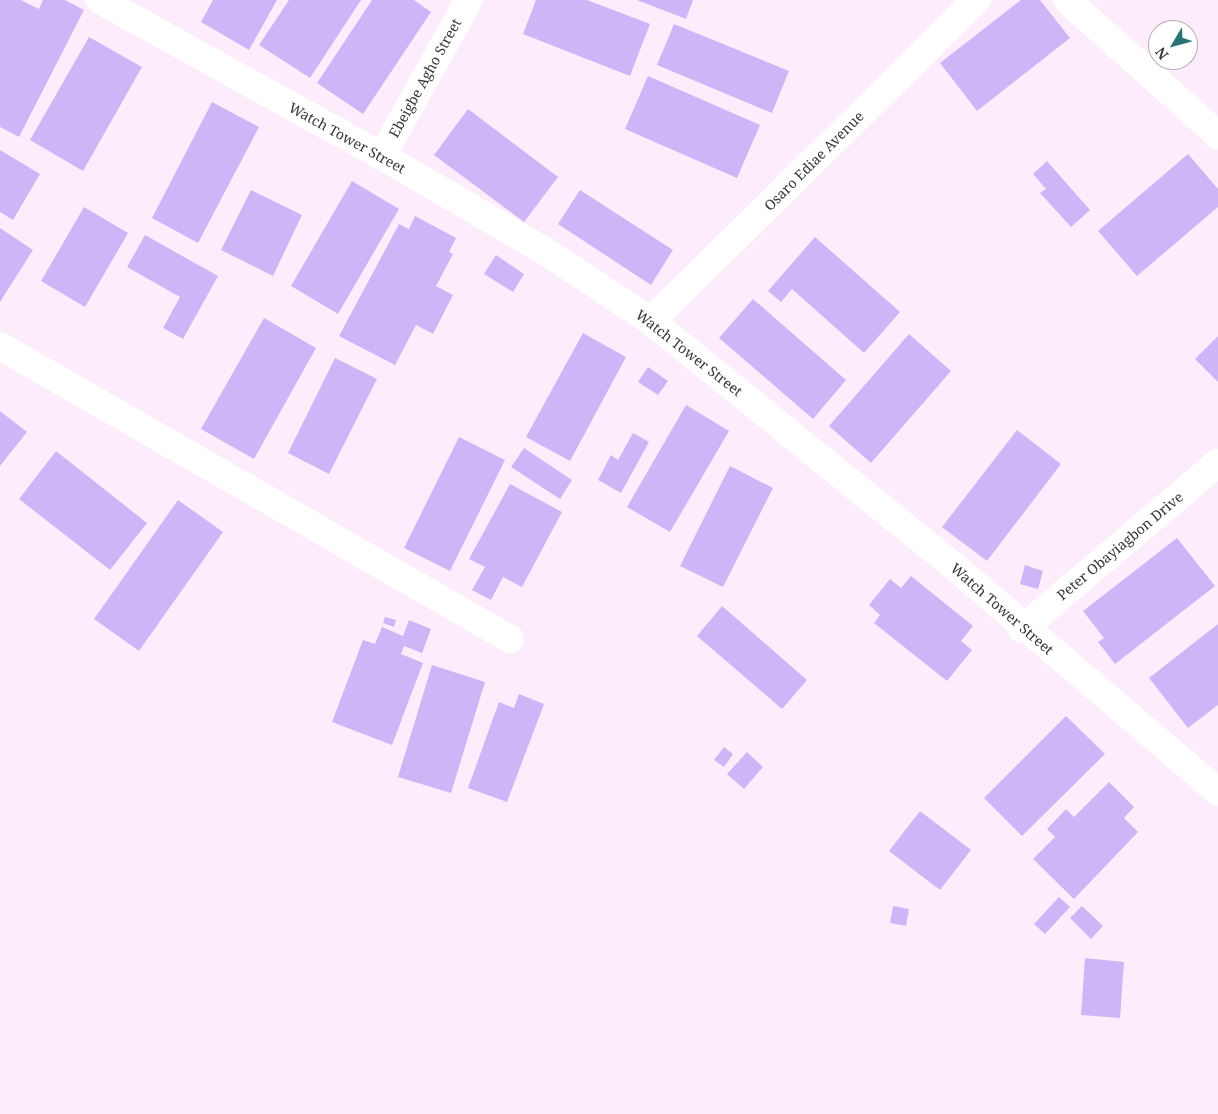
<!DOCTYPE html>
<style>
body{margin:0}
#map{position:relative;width:1218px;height:1114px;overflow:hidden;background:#fdedfc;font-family:"Noto Serif",serif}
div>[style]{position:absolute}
.building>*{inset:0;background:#cdb6f7}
.minor>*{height:28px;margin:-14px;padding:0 14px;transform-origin:14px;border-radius:14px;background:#fff}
span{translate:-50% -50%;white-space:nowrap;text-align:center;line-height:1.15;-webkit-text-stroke:4.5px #fff;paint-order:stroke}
.street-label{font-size:14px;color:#393339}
.north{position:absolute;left:1148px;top:20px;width:50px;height:50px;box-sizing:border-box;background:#fff;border:1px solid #b0adb0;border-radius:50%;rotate:233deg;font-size:14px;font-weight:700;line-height:20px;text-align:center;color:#393339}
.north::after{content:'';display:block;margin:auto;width:18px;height:22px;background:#287374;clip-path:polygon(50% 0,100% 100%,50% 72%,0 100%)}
</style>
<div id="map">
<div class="building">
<div style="clip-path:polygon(0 0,21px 0,39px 9px,43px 0,65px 0,84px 10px,19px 137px,0 127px)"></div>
<div style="clip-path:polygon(213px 0,277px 0,249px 50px,201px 22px)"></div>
<div style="clip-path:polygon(289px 0,361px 0,310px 78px,259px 45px)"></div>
<div style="clip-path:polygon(372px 0,414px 0,431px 12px,363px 114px,317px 83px)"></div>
<div style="clip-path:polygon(536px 0,587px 0,650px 24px,630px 76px,523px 34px)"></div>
<div style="clip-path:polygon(637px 0,693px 0,686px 19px)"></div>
<div style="clip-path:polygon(1021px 0,1040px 0,1070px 38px,977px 111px,940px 63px)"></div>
<div style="clip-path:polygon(674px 24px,789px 71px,772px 113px,657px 65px)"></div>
<div style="clip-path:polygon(89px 37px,142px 67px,83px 171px,30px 140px)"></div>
<div style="clip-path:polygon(648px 76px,760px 125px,737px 178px,625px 129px)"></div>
<div style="clip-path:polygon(212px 102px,259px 127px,198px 243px,152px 218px)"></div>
<div style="clip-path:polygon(468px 109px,558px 177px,524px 222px,434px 155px)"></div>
<div style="clip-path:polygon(0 150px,40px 174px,13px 220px,0 212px)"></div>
<div style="clip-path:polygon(1188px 154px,1218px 189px,1218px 207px,1137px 276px,1098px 231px)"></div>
<div style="clip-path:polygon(1047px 161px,1090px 210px,1071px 227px,1040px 193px,1046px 189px,1033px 174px)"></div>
<div style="clip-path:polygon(352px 181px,399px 209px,338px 314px,291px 286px)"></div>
<div style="clip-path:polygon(251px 190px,302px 215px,273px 276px,221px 250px)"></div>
<div style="clip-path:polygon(580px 190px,673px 250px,651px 285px,558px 224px)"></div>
<div style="clip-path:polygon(84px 207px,128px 233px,85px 307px,41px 281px)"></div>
<div style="clip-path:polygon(415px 216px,456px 238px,449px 252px,453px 254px,436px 286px,453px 295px,433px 334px,416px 325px,395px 365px,339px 336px,399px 224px,409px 229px)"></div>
<div style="clip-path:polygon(0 228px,33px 250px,0 302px)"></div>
<div style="clip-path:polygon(145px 235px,218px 276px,183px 339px,163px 328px,180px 297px,127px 267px)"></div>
<div style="clip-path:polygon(815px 237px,900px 312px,864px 353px,792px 289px,781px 302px,768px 291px)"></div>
<div style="clip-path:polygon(496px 255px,524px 274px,513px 292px,484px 274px)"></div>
<div style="clip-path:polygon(753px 299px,846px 380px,813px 419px,719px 338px)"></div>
<div style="clip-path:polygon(264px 318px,316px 348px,254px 459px,201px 429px)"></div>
<div style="clip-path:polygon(583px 333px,626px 357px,570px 461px,526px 437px)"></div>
<div style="clip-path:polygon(909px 334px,951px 371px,871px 463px,829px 426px)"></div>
<div style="clip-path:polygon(1218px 336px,1218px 382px,1195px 359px)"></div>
<div style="clip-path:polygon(335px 358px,377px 379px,329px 474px,288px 453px)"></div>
<div style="clip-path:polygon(648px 367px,668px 381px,658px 395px,638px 382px)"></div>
<div style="clip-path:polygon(686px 405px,729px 431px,670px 532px,627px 507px)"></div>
<div style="clip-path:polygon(0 411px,27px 432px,0 466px)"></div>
<div style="clip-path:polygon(1017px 430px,1061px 464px,987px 561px,942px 527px)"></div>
<div style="clip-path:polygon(633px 433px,649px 442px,621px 493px,598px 480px,611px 455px,618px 460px)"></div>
<div style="clip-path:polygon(459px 437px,505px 460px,450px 571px,404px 548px)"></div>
<div style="clip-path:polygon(524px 448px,572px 480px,560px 499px,511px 467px)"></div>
<div style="clip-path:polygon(56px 451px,147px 523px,110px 570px,19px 499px)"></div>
<div style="clip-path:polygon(730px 466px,773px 488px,723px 587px,680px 566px)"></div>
<div style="clip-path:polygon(510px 484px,562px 512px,522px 587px,503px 577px,491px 600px,472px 590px,485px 567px,469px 559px)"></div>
<div style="clip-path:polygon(178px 500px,223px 532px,139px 651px,94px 619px)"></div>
<div style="clip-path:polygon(1177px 538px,1215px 586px,1115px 664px,1098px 642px,1104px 638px,1083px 611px)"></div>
<div style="clip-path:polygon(1025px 565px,1043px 571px,1038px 589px,1020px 584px)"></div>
<div style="clip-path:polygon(911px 576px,973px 626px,961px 641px,972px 650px,947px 681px,874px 623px,880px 615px,869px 605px,890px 579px,901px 588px)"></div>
<div style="clip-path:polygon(722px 606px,807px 680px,782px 709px,697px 636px)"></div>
<div style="clip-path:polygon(385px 617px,396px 620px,394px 627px,383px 623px)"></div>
<div style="clip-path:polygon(409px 620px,431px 629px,422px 653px,404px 646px,401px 654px,423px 663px,392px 745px,332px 722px,363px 640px,375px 644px,382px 627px,403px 636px)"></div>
<div style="clip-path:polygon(1218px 624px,1218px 705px,1188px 728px,1149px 678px)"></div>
<div style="clip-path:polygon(432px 665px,485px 682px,451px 793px,398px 777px)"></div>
<div style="clip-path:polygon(519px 694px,544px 704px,507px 802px,468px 788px,499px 702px,514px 708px)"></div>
<div style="clip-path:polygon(1066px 716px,1105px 754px,1022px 836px,984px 798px)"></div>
<div style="clip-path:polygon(724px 747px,733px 754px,724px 767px,714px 760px)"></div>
<div style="clip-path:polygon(747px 752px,763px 767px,744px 789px,727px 774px)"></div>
<div style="clip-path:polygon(1109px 782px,1134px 807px,1124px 818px,1138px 832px,1074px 899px,1033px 859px,1055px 837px,1047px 829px,1066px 809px,1074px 817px)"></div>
<div style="clip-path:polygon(920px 811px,971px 850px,940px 890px,889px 851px)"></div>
<div style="clip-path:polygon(1059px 897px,1070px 907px,1045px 934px,1034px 924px)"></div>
<div style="clip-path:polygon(893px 906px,909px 909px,906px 926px,890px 923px)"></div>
<div style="clip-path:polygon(1082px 906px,1103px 926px,1091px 939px,1070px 918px)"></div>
<div style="clip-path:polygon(1085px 958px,1124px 962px,1120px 1018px,1081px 1015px)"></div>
</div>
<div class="minor">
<div style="left:100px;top:0;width:322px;rotate:29deg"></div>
<div style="left:382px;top:156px;width:192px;rotate:30.3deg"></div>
<div style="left:548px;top:253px;width:123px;rotate:33.4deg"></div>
<div style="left:651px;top:321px;width:400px;rotate:39deg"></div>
<div style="left:962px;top:573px;width:337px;rotate:40.5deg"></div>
<div style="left:1067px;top:0;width:203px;rotate:41.8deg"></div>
<div style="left:382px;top:156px;width:179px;rotate:-60.9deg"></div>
<div style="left:651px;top:321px;width:458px;rotate:-44.6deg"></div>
<div style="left:0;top:346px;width:588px;rotate:29.88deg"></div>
<div style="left:1022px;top:629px;width:257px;rotate:-40.3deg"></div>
</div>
<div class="street-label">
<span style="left:425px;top:78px;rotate:-61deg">Ebeigbe Agho Street</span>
<span style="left:347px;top:138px;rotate:29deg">Watch Tower Street</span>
<span style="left:814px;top:161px;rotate:-45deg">Osaro Ediae Avenue</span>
<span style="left:689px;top:353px;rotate:38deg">Watch Tower Street</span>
<span style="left:1120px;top:546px;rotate:-40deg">Peter Obayiagbon Drive</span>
<span style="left:1002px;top:609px;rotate:41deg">Watch Tower Street</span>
</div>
<div class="north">N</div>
</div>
